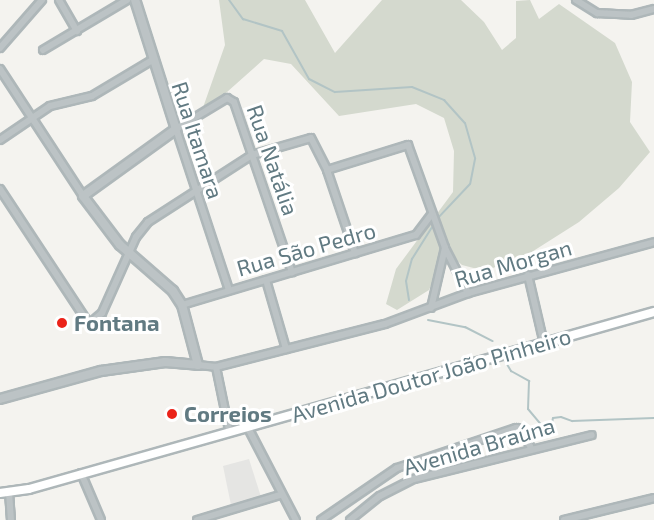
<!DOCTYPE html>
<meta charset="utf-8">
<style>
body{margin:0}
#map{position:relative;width:654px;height:520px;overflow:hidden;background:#f4f3ef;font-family:"Exo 2",sans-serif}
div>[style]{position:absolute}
.built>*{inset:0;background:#e5e5e3}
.green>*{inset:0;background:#d4d9ce}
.stream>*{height:2px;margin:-1px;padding:0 1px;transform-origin:1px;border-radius:1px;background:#b2c4c5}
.roads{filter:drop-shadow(2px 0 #aeb7b9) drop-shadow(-2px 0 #aeb7b9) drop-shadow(0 2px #aeb7b9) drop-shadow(0 -2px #aeb7b9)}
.minor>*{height:6px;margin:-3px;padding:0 3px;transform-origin:3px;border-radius:3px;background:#bcc3c5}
.tertiary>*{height:8px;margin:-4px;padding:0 4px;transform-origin:4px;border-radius:4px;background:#bcc3c5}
.secondary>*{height:8px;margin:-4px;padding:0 4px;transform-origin:4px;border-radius:4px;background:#fff}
.dots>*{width:16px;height:16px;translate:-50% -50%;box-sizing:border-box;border:3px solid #fff;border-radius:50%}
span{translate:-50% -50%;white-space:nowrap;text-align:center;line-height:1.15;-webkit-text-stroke:6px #fff;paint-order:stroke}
.street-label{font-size:22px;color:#617a82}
.poi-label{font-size:22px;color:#617a82;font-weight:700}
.left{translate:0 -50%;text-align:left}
</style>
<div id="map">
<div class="built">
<div style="clip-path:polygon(249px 459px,261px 497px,231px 505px,223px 466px)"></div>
</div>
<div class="green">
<div style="clip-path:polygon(219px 0,305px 0,335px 53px,382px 0,461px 0,484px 22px,502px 50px,516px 38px,516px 1px,530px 0,539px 19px,559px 4px,615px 43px,632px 82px,630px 122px,650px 152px,619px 188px,579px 222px,527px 255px,485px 271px,462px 265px,446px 251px,429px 290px,397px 310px,386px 304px,396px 269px,453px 192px,454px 151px,444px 118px,416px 104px,339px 116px,291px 64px,264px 59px,200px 116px,225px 45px)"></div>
</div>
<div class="stream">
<div style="left:229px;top:0;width:24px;rotate:54deg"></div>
<div style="left:243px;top:19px;width:41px;rotate:17.1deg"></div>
<div style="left:282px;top:31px;width:55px;rotate:60.6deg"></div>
<div style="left:309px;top:79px;width:29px;rotate:27deg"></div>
<div style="left:335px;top:92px;width:77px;rotate:-3.7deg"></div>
<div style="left:412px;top:87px;width:35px;rotate:22deg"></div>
<div style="left:444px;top:100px;width:31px;rotate:48deg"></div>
<div style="left:465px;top:123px;width:37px;rotate:74deg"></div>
<div style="left:475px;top:159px;width:25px;rotate:101deg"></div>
<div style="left:470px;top:184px;width:48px;rotate:133.3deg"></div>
<div style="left:409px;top:300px;width:19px;rotate:-99deg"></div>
<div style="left:406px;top:281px;width:23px;rotate:-75deg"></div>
<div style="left:412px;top:259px;width:41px;rotate:-57.8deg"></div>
<div style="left:428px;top:320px;width:38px;rotate:11deg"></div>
<div style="left:465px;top:327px;width:31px;rotate:27deg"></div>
<div style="left:505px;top:361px;width:12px;rotate:59deg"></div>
<div style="left:511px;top:371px;width:21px;rotate:29deg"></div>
<div style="left:529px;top:381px;width:28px;rotate:92deg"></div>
<div style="left:528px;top:409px;width:26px;rotate:50deg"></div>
<div style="left:545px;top:429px;width:6px;rotate:9deg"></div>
<div style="left:551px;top:430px;width:12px;rotate:-81deg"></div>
<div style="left:553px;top:418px;width:8px;rotate:-7deg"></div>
<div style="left:561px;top:417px;width:12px;rotate:20deg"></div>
<div style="left:572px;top:421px;width:82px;rotate:-2.1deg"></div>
</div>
<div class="roads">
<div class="minor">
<div style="left:59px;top:0;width:36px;rotate:60deg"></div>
<div style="left:576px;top:0;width:25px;rotate:32deg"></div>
<div style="left:597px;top:13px;width:34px;rotate:3deg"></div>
<div style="left:631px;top:15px;width:24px;rotate:-15deg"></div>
<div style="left:0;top:48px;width:64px;rotate:-48.8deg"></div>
<div style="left:43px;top:50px;width:98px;rotate:-30.8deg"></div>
<div style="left:0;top:69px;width:152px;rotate:56.8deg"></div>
<div style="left:0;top:140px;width:60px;rotate:-34.2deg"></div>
<div style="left:50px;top:106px;width:43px;rotate:-13.4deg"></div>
<div style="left:92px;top:96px;width:72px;rotate:-30.8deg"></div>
<div style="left:327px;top:170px;width:85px;rotate:-17.2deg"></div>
<div style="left:408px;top:145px;width:109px;rotate:70.2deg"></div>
<div style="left:445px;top:248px;width:51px;rotate:62.9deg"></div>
<div style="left:0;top:189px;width:162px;rotate:56.6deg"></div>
<div style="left:89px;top:324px;width:17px;rotate:-40deg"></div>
<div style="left:102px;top:313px;width:83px;rotate:-65.9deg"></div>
<div style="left:136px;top:237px;width:19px;rotate:-51deg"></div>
<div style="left:148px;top:222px;width:124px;rotate:-32.8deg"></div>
<div style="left:252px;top:155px;width:61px;rotate:-16.1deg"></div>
<div style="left:311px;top:138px;width:36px;rotate:63deg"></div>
<div style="left:327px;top:170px;width:88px;rotate:71.4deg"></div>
<div style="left:528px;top:275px;width:71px;rotate:76.9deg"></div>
<div style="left:266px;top:280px;width:72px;rotate:73.8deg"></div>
<div style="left:229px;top:290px;width:169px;rotate:-108.2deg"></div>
<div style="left:176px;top:129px;width:60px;rotate:-31.3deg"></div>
<div style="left:227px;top:98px;width:8px;rotate:30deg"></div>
<div style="left:234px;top:102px;width:180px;rotate:71.2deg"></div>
<div style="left:182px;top:305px;width:244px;rotate:-16.7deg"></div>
<div style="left:416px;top:235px;width:26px;rotate:-53deg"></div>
<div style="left:431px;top:308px;width:62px;rotate:-76.9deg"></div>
<div style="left:198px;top:365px;width:18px;rotate:6deg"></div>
<div style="left:216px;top:367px;width:174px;rotate:-14.3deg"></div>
<div style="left:385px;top:324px;width:89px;rotate:-20.5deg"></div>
<div style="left:468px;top:293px;width:193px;rotate:-15.3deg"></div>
<div style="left:216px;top:367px;width:64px;rotate:78.3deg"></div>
<div style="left:247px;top:426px;width:106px;rotate:62.5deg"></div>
<div style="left:81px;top:473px;width:51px;rotate:66.9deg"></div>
<div style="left:9px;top:492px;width:28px;rotate:86deg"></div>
<div style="left:197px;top:520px;width:87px;rotate:-16.8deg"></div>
<div style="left:321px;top:520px;width:92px;rotate:-34.4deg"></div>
<div style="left:397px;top:468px;width:126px;rotate:-18.6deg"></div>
<div style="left:516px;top:428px;width:6px;rotate:9deg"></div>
<div style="left:522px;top:429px;width:21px;rotate:65deg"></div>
<div style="left:350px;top:520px;width:38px;rotate:-39deg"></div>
<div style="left:380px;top:496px;width:38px;rotate:-27deg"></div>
<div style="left:414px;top:479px;width:183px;rotate:-13.9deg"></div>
<div style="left:564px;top:520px;width:93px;rotate:-13.7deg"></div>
</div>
<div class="tertiary">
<div style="left:0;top:399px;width:105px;rotate:-15.5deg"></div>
<div style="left:101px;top:371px;width:65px;rotate:-8deg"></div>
<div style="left:165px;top:362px;width:33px;rotate:5deg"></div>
<div style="left:198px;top:365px;width:62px;rotate:-104.9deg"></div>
<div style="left:182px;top:305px;width:17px;rotate:-123deg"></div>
<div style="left:173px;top:291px;width:70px;rotate:-139deg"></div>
<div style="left:120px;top:245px;width:61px;rotate:-127.1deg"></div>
<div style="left:83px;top:196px;width:115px;rotate:-35.8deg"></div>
<div style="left:176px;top:129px;width:135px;rotate:-107.6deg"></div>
</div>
<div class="secondary">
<div style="left:0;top:493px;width:29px;rotate:-8deg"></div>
<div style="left:29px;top:489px;width:650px;rotate:-15.81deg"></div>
</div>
</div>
<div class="dots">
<div style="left:62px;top:323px;background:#eb2319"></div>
<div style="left:172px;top:414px;background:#eb2319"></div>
</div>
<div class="street-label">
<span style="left:198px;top:140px;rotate:72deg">Rua Itamara</span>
<span style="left:273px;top:160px;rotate:71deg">Rua Natália</span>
<span style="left:306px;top:249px;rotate:-16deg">Rua São Pedro</span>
<span style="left:513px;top:263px;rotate:-16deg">Rua Morgan</span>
<span style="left:431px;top:375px;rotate:-16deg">Avenida Doutor João Pinheiro</span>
<span style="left:479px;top:446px;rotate:-16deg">Avenida Braúna</span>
</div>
<div class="poi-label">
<span class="left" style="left:74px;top:323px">Fontana</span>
<span class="left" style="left:184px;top:414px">Correios</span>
</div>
</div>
